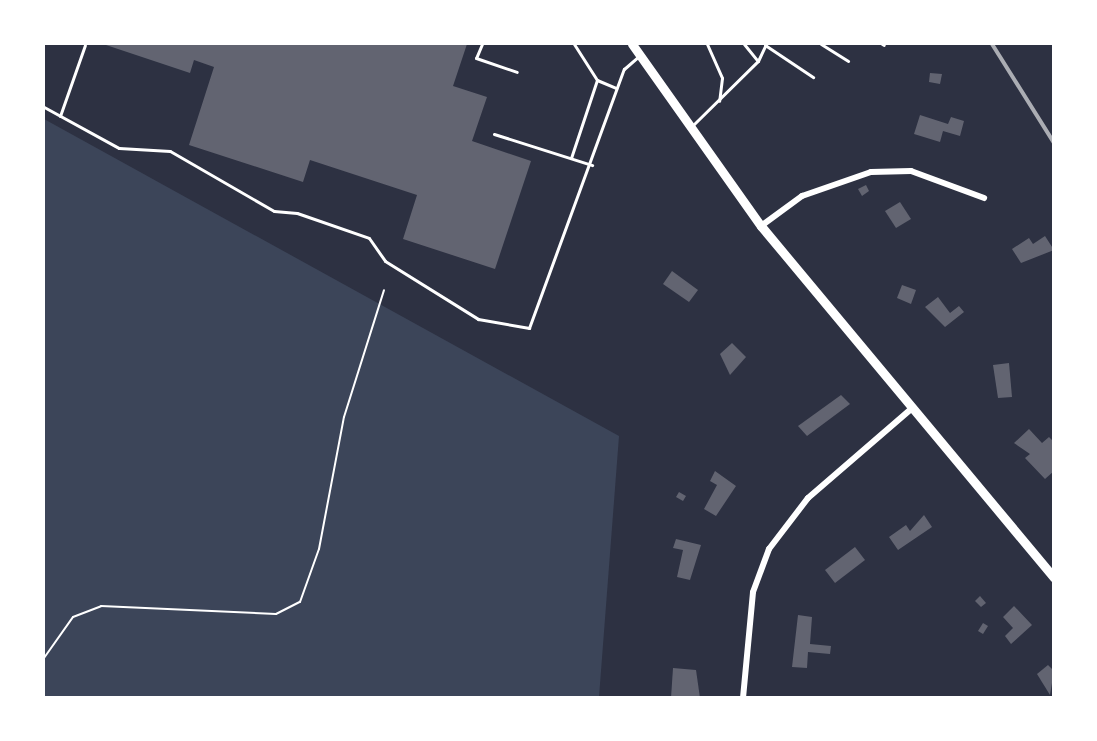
<!DOCTYPE html>
<style>
body{margin:0}
#map{position:relative;width:1097px;height:741px;overflow:hidden;background:#2d3142;font-family:Spectral,serif}
div>[style]{position:absolute}
.green>*{inset:0;background:#3c4559}
.building>*{inset:0;background:#626471}
.path>*{height:2px;margin:-1px;padding:0 1px;transform-origin:1px;border-radius:1px;background:#fff}
.service>*{height:3px;margin:-1.5px;padding:0 1.5px;transform-origin:1.5px;border-radius:1.5px;background:#fff}
.minor>*{height:6px;margin:-3px;padding:0 3px;transform-origin:3px;border-radius:3px;background:#fff}
.secondary>*{height:9px;margin:-4.5px;padding:0 4.5px;transform-origin:4.5px;border-radius:4.5px;background:#fff}
.rail>*{height:4px;margin:-2px;padding:0 2px;transform-origin:2px;border-radius:2px;background:#abadb3}
span{translate:-50% -50%;white-space:nowrap;text-align:center;line-height:1.15;-webkit-text-stroke:4.5px #fff;paint-order:stroke}
.frame{position:absolute;inset:0;border:45px solid #fff;pointer-events:none}
</style>
<div id="map">
<div class="green">
<div style="clip-path:polygon(44px 119px,619px 436px,599px 697px,44px 697px)"></div>
</div>
<div class="building">
<div style="clip-path:polygon(103px 44px,467px 44px,453px 86px,487px 97px,472px 141px,531px 161px,495px 269px,403px 239px,417px 195px,310px 160px,303px 182px,189px 145px,214px 67px,194px 60px,190px 73px)"></div>
<div style="clip-path:polygon(930px 73px,942px 74px,940px 84px,929px 82px)"></div>
<div style="clip-path:polygon(920px 115px,948px 124px,951px 117px,964px 121px,960px 136px,943px 131px,940px 142px,914px 134px)"></div>
<div style="clip-path:polygon(866px 185px,869px 191px,862px 196px,858px 189px)"></div>
<div style="clip-path:polygon(900px 202px,911px 219px,896px 228px,885px 211px)"></div>
<div style="clip-path:polygon(1045px 236px,1054px 250px,1021px 263px,1012px 249px,1029px 238px,1033px 244px)"></div>
<div style="clip-path:polygon(672px 271px,698px 290px,689px 302px,663px 284px)"></div>
<div style="clip-path:polygon(902px 285px,916px 290px,911px 304px,897px 298px)"></div>
<div style="clip-path:polygon(938px 297px,950px 313px,959px 306px,964px 312px,945px 327px,925px 307px)"></div>
<div style="clip-path:polygon(732px 343px,746px 357px,730px 375px,720px 354px)"></div>
<div style="clip-path:polygon(1009px 363px,1012px 397px,998px 398px,993px 365px)"></div>
<div style="clip-path:polygon(841px 395px,850px 404px,807px 436px,798px 426px)"></div>
<div style="clip-path:polygon(1029px 429px,1042px 443px,1049px 437px,1054px 442px,1054px 471px,1045px 479px,1025px 458px,1030px 454px,1014px 443px)"></div>
<div style="clip-path:polygon(715px 471px,736px 486px,716px 516px,704px 509px,717px 485px,710px 481px)"></div>
<div style="clip-path:polygon(679px 492px,686px 496px,683px 501px,676px 497px)"></div>
<div style="clip-path:polygon(924px 515px,932px 527px,898px 550px,889px 537px,906px 525px,910px 531px)"></div>
<div style="clip-path:polygon(676px 539px,701px 545px,690px 580px,677px 577px,683px 550px,673px 548px)"></div>
<div style="clip-path:polygon(855px 547px,865px 560px,835px 583px,825px 570px)"></div>
<div style="clip-path:polygon(980px 596px,986px 603px,981px 607px,975px 601px)"></div>
<div style="clip-path:polygon(1014px 606px,1032px 625px,1011px 644px,1005px 636px,1013px 628px,1003px 617px)"></div>
<div style="clip-path:polygon(798px 615px,812px 617px,810px 644px,831px 646px,830px 654px,808px 652px,807px 668px,792px 667px)"></div>
<div style="clip-path:polygon(983px 623px,988px 626px,983px 634px,978px 631px)"></div>
<div style="clip-path:polygon(1048px 665px,1054px 671px,1050px 695px,1037px 674px)"></div>
<div style="clip-path:polygon(673px 668px,696px 670px,700px 698px,671px 698px)"></div>
</div>
<div class="path">
<div style="left:44px;top:658px;width:50px;rotate:-54.7deg"></div>
<div style="left:73px;top:617px;width:30px;rotate:-21deg"></div>
<div style="left:101px;top:606px;width:175px;rotate:2.6deg"></div>
<div style="left:276px;top:614px;width:27px;rotate:-27deg"></div>
<div style="left:300px;top:602px;width:56px;rotate:-70.3deg"></div>
<div style="left:319px;top:549px;width:134px;rotate:-79.3deg"></div>
<div style="left:344px;top:417px;width:133px;rotate:-72.5deg"></div>
</div>
<div class="service">
<div style="left:482px;top:44px;width:15px;rotate:113deg"></div>
<div style="left:476px;top:58px;width:43px;rotate:18.9deg"></div>
<div style="left:574px;top:44px;width:43px;rotate:57.4deg"></div>
<div style="left:597px;top:80px;width:21px;rotate:23deg"></div>
<div style="left:707px;top:44px;width:37px;rotate:66deg"></div>
<div style="left:722px;top:78px;width:23px;rotate:97deg"></div>
<div style="left:744px;top:44px;width:22px;rotate:51deg"></div>
<div style="left:821px;top:44px;width:32px;rotate:32deg"></div>
<div style="left:882px;top:44px;width:2px;rotate:27deg"></div>
<div style="left:765px;top:45px;width:58px;rotate:33.7deg"></div>
<div style="left:44px;top:107px;width:85px;rotate:28.7deg"></div>
<div style="left:119px;top:148px;width:51px;rotate:3.4deg"></div>
<div style="left:170px;top:151px;width:120px;rotate:30deg"></div>
<div style="left:274px;top:211px;width:23px;rotate:5deg"></div>
<div style="left:297px;top:213px;width:76px;rotate:19.1deg"></div>
<div style="left:369px;top:238px;width:28px;rotate:55deg"></div>
<div style="left:385px;top:261px;width:110px;rotate:31.9deg"></div>
<div style="left:478px;top:319px;width:52px;rotate:10deg"></div>
<div style="left:529px;top:328px;width:276px;rotate:-69.9deg"></div>
<div style="left:624px;top:69px;width:20px;rotate:-41deg"></div>
<div style="left:60px;top:116px;width:75px;rotate:-70.6deg"></div>
<div style="left:693px;top:125px;width:91px;rotate:-44.6deg"></div>
<div style="left:758px;top:61px;width:19px;rotate:-65deg"></div>
<div style="left:494px;top:134px;width:103px;rotate:17.6deg"></div>
<div style="left:571px;top:158px;width:82px;rotate:-71.6deg"></div>
</div>
<div class="minor">
<div style="left:761px;top:226px;width:51px;rotate:-36.2deg"></div>
<div style="left:802px;top:196px;width:73px;rotate:-19.2deg"></div>
<div style="left:871px;top:172px;width:40px;rotate:-1.4deg"></div>
<div style="left:911px;top:171px;width:78px;rotate:20.3deg"></div>
<div style="left:743px;top:698px;width:106px;rotate:-84.6deg"></div>
<div style="left:753px;top:592px;width:46px;rotate:-69.6deg"></div>
<div style="left:769px;top:549px;width:64px;rotate:-52.6deg"></div>
<div style="left:808px;top:498px;width:136px;rotate:-40.8deg"></div>
</div>
<div class="secondary">
<div style="left:632px;top:44px;width:223px;rotate:54.7deg"></div>
<div style="left:761px;top:226px;width:458px;rotate:50.2deg"></div>
</div>
<div class="rail">
<div style="left:992px;top:44px;width:117px;rotate:57.9deg"></div>
</div>
<div class="frame"></div>
</div>
